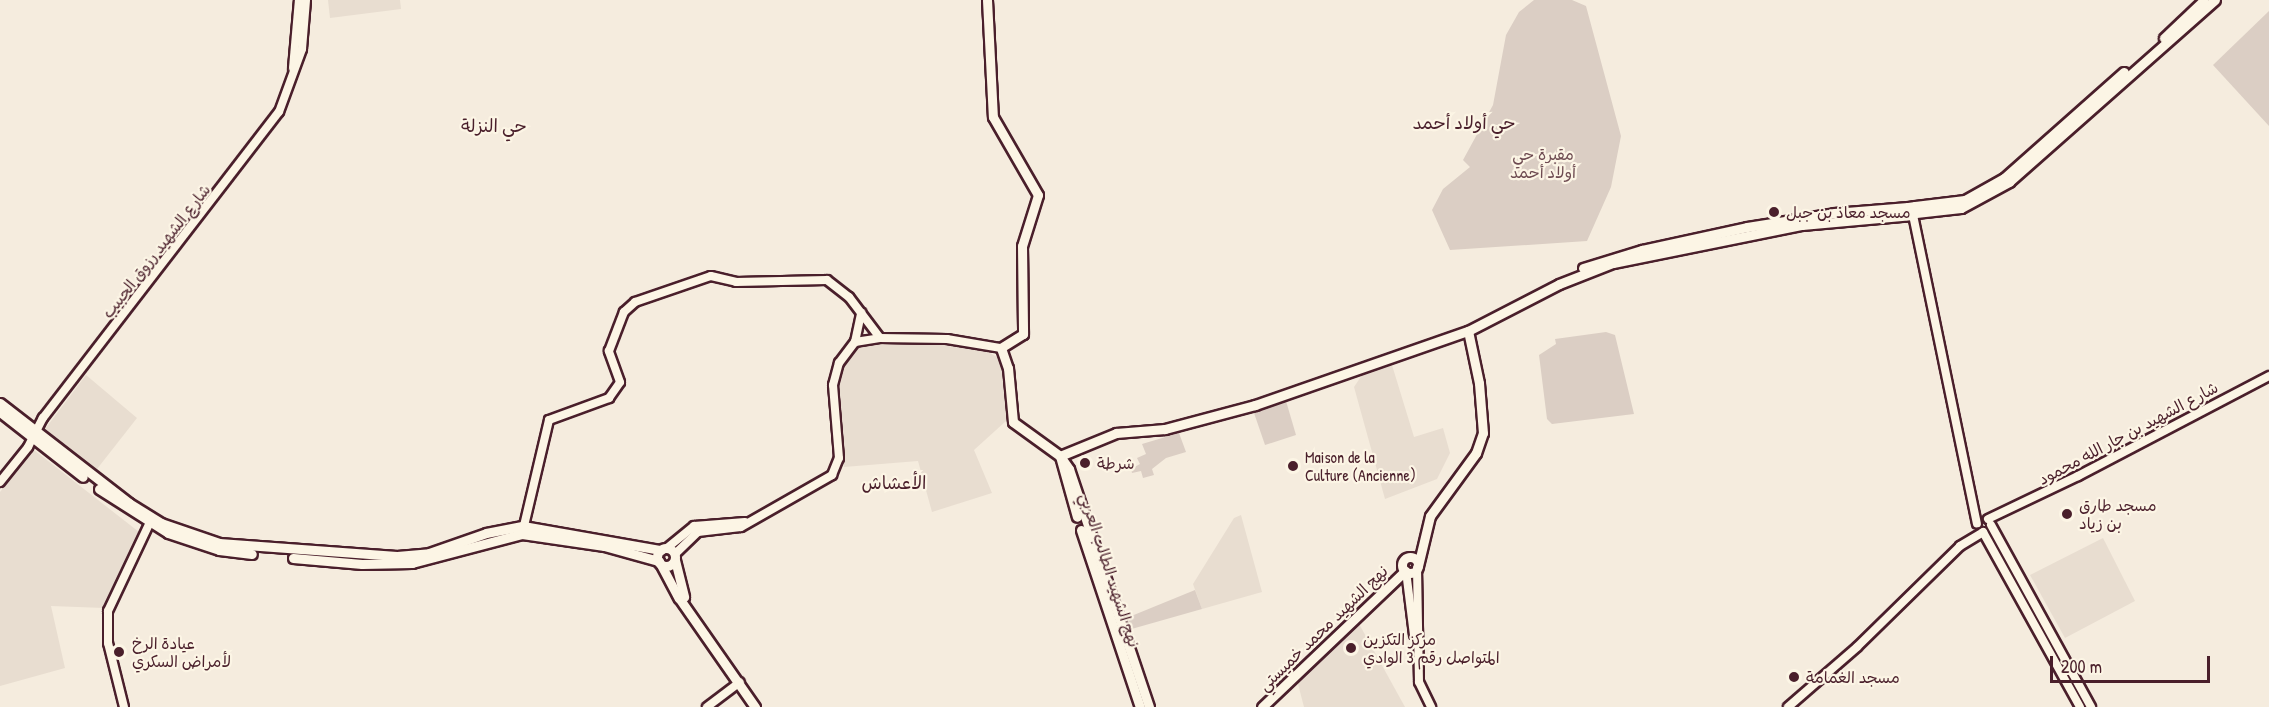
<!DOCTYPE html>
<meta charset="utf-8">
<style>
body{margin:0}
#map{position:relative;width:2269px;height:707px;overflow:hidden;background:#f5ecde;font-family:"Patrick Hand","Playpen Sans Arabic",sans-serif}
div>[style]{position:absolute}
.built>*{inset:0;background:#e8ddd0}
.green>*{inset:0;background:#dbcec4}
.roads{filter:drop-shadow(2px 0 #4a1f2b) drop-shadow(-2px 0 #4a1f2b) drop-shadow(0 2px #4a1f2b) drop-shadow(0 -2px #4a1f2b)}
.minor>*{height:8px;margin:-4px;padding:0 4px;transform-origin:4px;border-radius:4px;background:#fcf5e5}
.major>*{height:9px;margin:-4.5px;padding:0 4.5px;transform-origin:4.5px;border-radius:4.5px;background:#fcf5e5}
.major>.ring{margin:-4.5px;padding:0;box-sizing:content-box;background:none;border:9px solid #fcf5e5;border-radius:50%}
.dots>*{width:16px;height:16px;translate:-50% -50%;box-sizing:border-box;border:3px solid #fcf5e5;border-radius:50%}
span{translate:-50% -50%;white-space:nowrap;text-align:center;line-height:1.15;-webkit-text-stroke:4.5px #fcf5e5;paint-order:stroke}
.park-label{font-size:16px;color:#6e4b51}
.poi-label{font-size:16px;color:#4a1f2b}
.left{translate:0 -50%;text-align:left}
.street-label{font-size:16px;color:#4a1f2b}
.neighbourhood-label{font-size:18px;color:#4a1f2b}
.scale{position:absolute;left:2050px;top:656px;width:160px;height:27px;box-sizing:border-box;border:3px solid #4a1f2b;border-top:0;padding-left:8px;font-size:18px;line-height:21px;white-space:nowrap;color:#4a1f2b;-webkit-text-stroke:4px #fcf5e5;paint-order:stroke}
</style>
<div id="map">
<div class="built">
<div style="clip-path:polygon(328px 0,400px 0,401px 9px,330px 18px)"></div>
<div style="clip-path:polygon(872px 339px,969px 342px,1001px 359px,1009px 408px,1006px 421px,974px 450px,992px 493px,932px 512px,918px 461px,844px 467px,834px 378px,850px 348px)"></div>
<div style="clip-path:polygon(1392px 365px,1414px 437px,1443px 428px,1450px 453px,1437px 479px,1385px 499px,1354px 387px,1362px 375px)"></div>
<div style="clip-path:polygon(86px 375px,137px 418px,97px 469px,45px 429px)"></div>
<div style="clip-path:polygon(34px 450px,139px 532px,104px 608px,51px 606px,65px 668px,0 686px,0 492px)"></div>
<div style="clip-path:polygon(1241px 515px,1262px 592px,1202px 609px,1193px 584px,1234px 518px)"></div>
<div style="clip-path:polygon(2103px 538px,2135px 601px,2065px 638px,2030px 575px)"></div>
<div style="clip-path:polygon(1358px 622px,1405px 707px,1304px 707px,1298px 684px,1302px 675px)"></div>
</div>
<div class="green">
<div style="clip-path:polygon(1534px 0,1572px 0,1586px 6px,1621px 136px,1611px 187px,1587px 241px,1450px 250px,1432px 210px,1443px 189px,1470px 167px,1463px 160px,1493px 105px,1506px 35px,1519px 12px)"></div>
<div style="clip-path:polygon(2269px 11px,2269px 126px,2213px 65px)"></div>
<div style="clip-path:polygon(1606px 332px,1615px 335px,1634px 414px,1552px 424px,1547px 419px,1539px 355px,1556px 344px,1555px 339px)"></div>
<div style="clip-path:polygon(1286px 401px,1296px 435px,1265px 445px,1254px 413px)"></div>
<div style="clip-path:polygon(1179px 433px,1186px 452px,1166px 458px,1152px 469px,1154px 475px,1143px 478px,1141px 471px,1132px 473px,1131px 469px,1140px 464px,1137px 458px,1146px 454px,1142px 444px)"></div>
<div style="clip-path:polygon(1195px 590px,1202px 609px,1128px 630px,1124px 619px)"></div>
</div>
<div class="roads">
<div class="minor">
<div style="left:293px;top:68px;width:68px;rotate:-85deg"></div>
<div style="left:1913px;top:215px;width:315px;rotate:78.3deg"></div>
<div style="left:855px;top:342px;width:30px;rotate:-78deg"></div>
<div style="left:0;top:482px;width:45px;rotate:-51.3deg"></div>
<div style="left:28px;top:447px;width:33px;rotate:-63deg"></div>
<div style="left:43px;top:418px;width:386px;rotate:-52.4deg"></div>
<div style="left:279px;top:112px;width:67px;rotate:-69.9deg"></div>
<div style="left:302px;top:49px;width:49px;rotate:-85.3deg"></div>
<div style="left:1988px;top:519px;width:100px;rotate:-25.5deg"></div>
<div style="left:2078px;top:476px;width:216px;rotate:-27.6deg"></div>
<div style="left:1991px;top:525px;width:208px;rotate:61.2deg"></div>
<div style="left:523px;top:530px;width:113px;rotate:-76.7deg"></div>
<div style="left:549px;top:420px;width:64px;rotate:-20.1deg"></div>
<div style="left:609px;top:398px;width:19px;rotate:-55deg"></div>
<div style="left:620px;top:382px;width:33px;rotate:-110deg"></div>
<div style="left:609px;top:351px;width:42px;rotate:-69deg"></div>
<div style="left:624px;top:312px;width:15px;rotate:-42deg"></div>
<div style="left:635px;top:302px;width:80px;rotate:-18.9deg"></div>
<div style="left:711px;top:276px;width:26px;rotate:13deg"></div>
<div style="left:736px;top:282px;width:91px;rotate:-1.3deg"></div>
<div style="left:827px;top:280px;width:28px;rotate:38deg"></div>
<div style="left:849px;top:297px;width:51px;rotate:52.9deg"></div>
<div style="left:1983px;top:532px;width:200px;rotate:61deg"></div>
<div style="left:667px;top:548px;width:35px;rotate:-39deg"></div>
<div style="left:694px;top:526px;width:51px;rotate:-4.5deg"></div>
<div style="left:675px;top:554px;width:32px;rotate:-44deg"></div>
<div style="left:698px;top:532px;width:43px;rotate:-6.6deg"></div>
<div style="left:741px;top:527px;width:105px;rotate:-29.7deg"></div>
<div style="left:832px;top:475px;width:18px;rotate:-68deg"></div>
<div style="left:839px;top:458px;width:73px;rotate:-94.7deg"></div>
<div style="left:833px;top:385px;width:23px;rotate:-75deg"></div>
<div style="left:839px;top:363px;width:26px;rotate:-53deg"></div>
<div style="left:855px;top:342px;width:25px;rotate:-9deg"></div>
<div style="left:880px;top:338px;width:67px;rotate:0.9deg"></div>
<div style="left:947px;top:339px;width:55px;rotate:9.5deg"></div>
<div style="left:1417px;top:568px;width:114px;rotate:89deg"></div>
<div style="left:1419px;top:682px;width:28px;rotate:64deg"></div>
<div style="left:1406px;top:571px;width:64px;rotate:82.9deg"></div>
<div style="left:124px;top:707px;width:66px;rotate:-104deg"></div>
<div style="left:108px;top:643px;width:32px;rotate:-90deg"></div>
<div style="left:108px;top:611px;width:103px;rotate:-64.7deg"></div>
<div style="left:707px;top:707px;width:41px;rotate:-37.1deg"></div>
<div style="left:1788px;top:707px;width:91px;rotate:-41deg"></div>
<div style="left:1857px;top:647px;width:144px;rotate:-44.4deg"></div>
<div style="left:1960px;top:546px;width:27px;rotate:-31deg"></div>
</div>
<div class="major">
<div style="left:987px;top:0;width:117px;rotate:87.1deg"></div>
<div style="left:993px;top:117px;width:90px;rotate:60deg"></div>
<div style="left:1038px;top:195px;width:53px;rotate:107.4deg"></div>
<div style="left:1022px;top:246px;width:88px;rotate:89.3deg"></div>
<div style="left:1023px;top:334px;width:26px;rotate:148deg"></div>
<div style="left:1001px;top:348px;width:21px;rotate:71deg"></div>
<div style="left:1008px;top:368px;width:54px;rotate:84.7deg"></div>
<div style="left:1013px;top:422px;width:58px;rotate:35.9deg"></div>
<div style="left:1060px;top:456px;width:16px;rotate:55deg"></div>
<div style="left:1069px;top:469px;width:251px;rotate:71.4deg"></div>
<div style="left:2164px;top:38px;width:55px;rotate:-43.5deg"></div>
<div style="left:1915px;top:206px;width:50px;rotate:-6.8deg"></div>
<div style="left:1965px;top:200px;width:45px;rotate:-29.4deg"></div>
<div style="left:2004px;top:178px;width:160px;rotate:-41.5deg"></div>
<div style="left:1916px;top:213px;width:45px;rotate:-6.3deg"></div>
<div style="left:1961px;top:208px;width:55px;rotate:-28.4deg"></div>
<div style="left:2009px;top:182px;width:275px;rotate:-41.5deg"></div>
<div style="left:1583px;top:268px;width:62px;rotate:-17deg"></div>
<div style="left:1642px;top:250px;width:107px;rotate:-12.4deg"></div>
<div style="left:1747px;top:227px;width:88px;rotate:-9.1deg"></div>
<div style="left:1834px;top:213px;width:74px;rotate:-4.6deg"></div>
<div style="left:0;top:403px;width:163px;rotate:37.8deg"></div>
<div style="left:129px;top:503px;width:38px;rotate:32deg"></div>
<div style="left:161px;top:523px;width:61px;rotate:19deg"></div>
<div style="left:219px;top:543px;width:178px;rotate:4.2deg"></div>
<div style="left:397px;top:556px;width:32px;rotate:-5deg"></div>
<div style="left:429px;top:553px;width:60px;rotate:-19.3deg"></div>
<div style="left:486px;top:533px;width:38px;rotate:-11deg"></div>
<div style="left:523px;top:526px;width:140px;rotate:9.9deg"></div>
<div style="left:0;top:412px;width:105px;rotate:38.1deg"></div>
<div style="left:1060px;top:456px;width:61px;rotate:-22.3deg"></div>
<div style="left:1116px;top:433px;width:49px;rotate:-4.7deg"></div>
<div style="left:1165px;top:429px;width:93px;rotate:-14.9deg"></div>
<div style="left:1255px;top:405px;width:225px;rotate:-19.2deg"></div>
<div style="left:1060px;top:456px;width:63px;rotate:74.4deg"></div>
<div style="left:99px;top:489px;width:82px;rotate:32.5deg"></div>
<div style="left:168px;top:533px;width:54px;rotate:18.4deg"></div>
<div style="left:219px;top:550px;width:33px;rotate:7deg"></div>
<div style="left:1081px;top:530px;width:187px;rotate:71.6deg"></div>
<div class="ring" style="left:657px;top:548px;width:9px;height:9px"></div>
<div class="ring" style="left:1402px;top:557px;width:7px;height:7px"></div>
<div style="left:293px;top:558px;width:69px;rotate:5deg"></div>
<div style="left:362px;top:564px;width:50px;rotate:-1.1deg"></div>
<div style="left:412px;top:563px;width:114px;rotate:-14.8deg"></div>
<div style="left:522px;top:534px;width:83px;rotate:8.3deg"></div>
<div style="left:604px;top:546px;width:57px;rotate:15.3deg"></div>
<div style="left:675px;top:560px;width:38px;rotate:76deg"></div>
<div style="left:660px;top:563px;width:40px;rotate:62deg"></div>
<div style="left:679px;top:598px;width:133px;rotate:55.1deg"></div>
<div style="left:1418px;top:566px;width:51px;rotate:-76.5deg"></div>
<div style="left:1430px;top:516px;width:78px;rotate:-53.9deg"></div>
<div style="left:1476px;top:453px;width:21px;rotate:-71deg"></div>
<div style="left:1483px;top:433px;width:50px;rotate:-94.6deg"></div>
<div style="left:1479px;top:383px;width:53px;rotate:-101.9deg"></div>
<div style="left:1468px;top:331px;width:102px;rotate:-27.3deg"></div>
<div style="left:1559px;top:284px;width:58px;rotate:-21.3deg"></div>
<div style="left:1613px;top:263px;width:193px;rotate:-11.4deg"></div>
<div style="left:1802px;top:225px;width:111px;rotate:-5.1deg"></div>
<div style="left:1913px;top:215px;width:9px;rotate:-77deg"></div>
<div style="left:1915px;top:206px;width:7px;rotate:172deg"></div>
<div style="left:1908px;top:207px;width:8px;rotate:83deg"></div>
<div style="left:1262px;top:707px;width:197px;rotate:-43.6deg"></div>
</div>
</div>
<div class="dots">
<div style="left:1774px;top:212px;background:#4a1f2b"></div>
<div style="left:1085px;top:463px;background:#4a1f2b"></div>
<div style="left:1293px;top:466px;background:#4a1f2b"></div>
<div style="left:2067px;top:514px;background:#4a1f2b"></div>
<div style="left:1351px;top:648px;background:#4a1f2b"></div>
<div style="left:119px;top:652px;background:#4a1f2b"></div>
<div style="left:1794px;top:677px;background:#4a1f2b"></div>
</div>
<div class="park-label">
<span style="left:1543px;top:163px">مقبرة حي<br>أولاد أحمد</span>
</div>
<div class="poi-label">
<span class="left" style="left:1786px;top:212px">مسجد معاذ بن جبل</span>
<span class="left" style="left:1305px;top:466px">Maison de la<br>Culture (Ancienne)</span>
<span class="left" style="left:1097px;top:463px">شرطة</span>
<span class="left" style="left:2079px;top:514px">مسجد طارق<br>بن زياد</span>
<span class="left" style="left:1363px;top:648px">مركز التكزين<br>المتواصل رقم 3 الوادي</span>
<span class="left" style="left:132px;top:652px">عيادة الرخ<br>لأمراض السكري</span>
<span class="left" style="left:1806px;top:677px">مسجد الغمامة</span>
</div>
<div class="street-label">
<span style="left:156px;top:251px;rotate:-52deg">شارع الشهيد رزوق الحبيب</span>
<span style="left:2128px;top:433px;rotate:-28deg">شارع الشهيد بن جار الله محمود</span>
<span style="left:1110px;top:570px;rotate:72deg">نهج الشهيد الطالب العربي</span>
<span style="left:1323px;top:628px;rotate:-44deg">نهج الشهيد محمد خميستي</span>
</div>
<div class="neighbourhood-label">
<span style="left:1464px;top:123px">حي أولاد أحمد</span>
<span style="left:494px;top:126px">حي النزلة</span>
<span style="left:894px;top:483px">الأعشاش</span>
</div>
<div class="scale">200 m</div>
</div>
